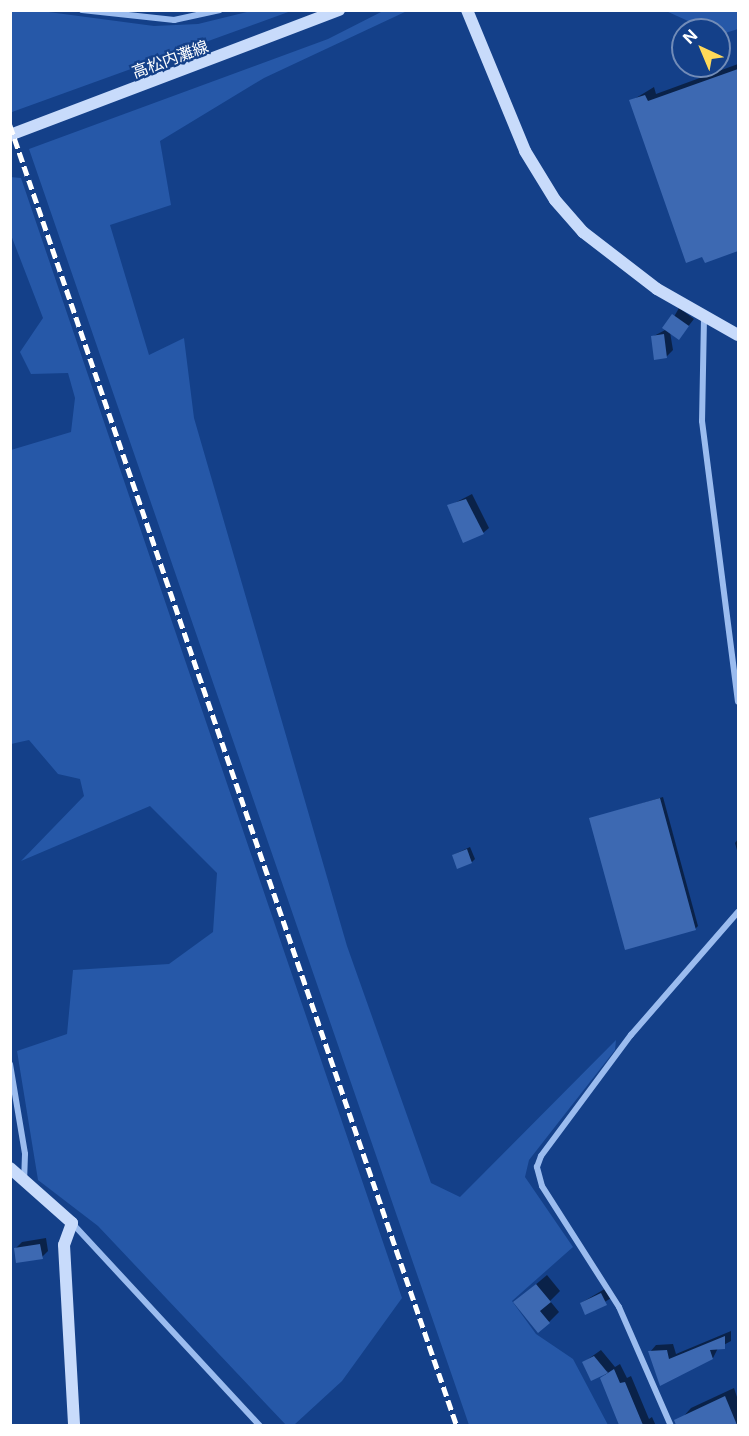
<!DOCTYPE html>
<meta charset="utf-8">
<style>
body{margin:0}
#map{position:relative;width:749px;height:1436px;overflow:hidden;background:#144089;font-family:Inter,"Noto Sans JP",sans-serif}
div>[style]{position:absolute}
.green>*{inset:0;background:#2658a8}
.shadow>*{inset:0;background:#0007}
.building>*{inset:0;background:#3d69b2}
.street>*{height:6px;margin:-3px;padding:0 3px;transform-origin:3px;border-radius:3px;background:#9bbcef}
.secondary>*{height:12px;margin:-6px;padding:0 6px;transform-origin:6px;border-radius:6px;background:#c8dbfb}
.rail>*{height:4.5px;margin-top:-2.25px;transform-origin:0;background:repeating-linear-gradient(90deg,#fff 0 10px,transparent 0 14.5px)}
span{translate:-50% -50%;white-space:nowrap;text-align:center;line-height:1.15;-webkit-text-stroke:4.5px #144089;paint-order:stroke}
.street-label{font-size:16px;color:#fff}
.frame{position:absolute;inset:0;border:12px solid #fff;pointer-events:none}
.north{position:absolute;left:671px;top:18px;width:60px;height:60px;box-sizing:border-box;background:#144089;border:2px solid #728cb8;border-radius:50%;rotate:316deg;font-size:16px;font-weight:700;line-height:24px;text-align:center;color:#fff}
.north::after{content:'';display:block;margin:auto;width:21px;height:27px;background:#ffd959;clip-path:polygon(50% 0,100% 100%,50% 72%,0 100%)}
</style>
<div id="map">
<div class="green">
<div style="clip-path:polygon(10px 11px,41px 11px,154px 26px,198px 24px,251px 11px,291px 11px,12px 112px)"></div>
<div style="clip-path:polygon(383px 11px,407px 11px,264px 78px,160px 141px,171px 205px,110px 225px,149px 355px,184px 338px,194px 418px,347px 946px,431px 1183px,460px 1197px,616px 1040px,615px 1050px,529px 1160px,525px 1177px,573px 1247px,512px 1301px,536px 1334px,573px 1359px,608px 1425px,469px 1425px,29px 149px,328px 39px)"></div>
<div style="clip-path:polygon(666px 11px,738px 11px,738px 29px,719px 35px,719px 30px,708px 30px)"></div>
<div style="clip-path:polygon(10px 177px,21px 178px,402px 1298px,342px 1381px,294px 1425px,286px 1425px,98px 1226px,38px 1180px,17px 1051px,67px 1034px,73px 970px,169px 964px,213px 932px,217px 873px,150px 806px,21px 861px,84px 796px,80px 779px,58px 774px,29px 740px,11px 744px,11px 450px,71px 432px,75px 398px,68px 373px,31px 374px,20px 352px,43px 318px,11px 235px)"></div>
</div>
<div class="shadow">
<div style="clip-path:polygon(738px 64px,738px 250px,706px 261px,631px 101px,654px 87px,656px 94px)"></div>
<div style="clip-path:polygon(679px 308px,694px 319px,679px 338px,670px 332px,673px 350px,666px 357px,652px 337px,667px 329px)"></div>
<div style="clip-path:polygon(472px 494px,489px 528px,483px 533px,449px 506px)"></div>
<div style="clip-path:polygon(663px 797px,698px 926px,695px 929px,591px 819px)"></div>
<div style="clip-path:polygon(738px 839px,738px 854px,735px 843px)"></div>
<div style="clip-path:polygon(470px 847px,475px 859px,472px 862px,453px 855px)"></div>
<div style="clip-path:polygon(46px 1238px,48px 1251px,42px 1257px,15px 1249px,22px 1242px)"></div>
<div style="clip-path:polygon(547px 1275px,560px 1291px,550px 1301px,559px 1312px,549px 1322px,515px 1302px)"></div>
<div style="clip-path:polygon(608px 1287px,613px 1297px,586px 1313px,581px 1303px)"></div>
<div style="clip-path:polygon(731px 1331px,731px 1341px,718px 1348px,713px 1358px,661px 1383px,650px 1352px,656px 1345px,673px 1344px,676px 1354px)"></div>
<div style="clip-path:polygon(601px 1350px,615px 1367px,620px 1364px,627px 1378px,631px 1376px,649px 1419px,652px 1417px,656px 1426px,623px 1426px,602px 1378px,608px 1371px,592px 1379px,584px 1362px)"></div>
<div style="clip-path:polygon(734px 1388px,738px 1400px,738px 1426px,686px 1426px,683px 1417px,691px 1408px)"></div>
</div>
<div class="building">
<div style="clip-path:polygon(738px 69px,738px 251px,705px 263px,702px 257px,686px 263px,629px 100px,645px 95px,648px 101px)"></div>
<div style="clip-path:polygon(672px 314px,689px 326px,679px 340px,662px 328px)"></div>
<div style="clip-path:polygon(664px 334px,667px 358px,654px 360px,651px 336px)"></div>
<div style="clip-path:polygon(466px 499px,484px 534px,463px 543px,447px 505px)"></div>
<div style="clip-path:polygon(660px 798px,696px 930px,625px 950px,589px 818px)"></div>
<div style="clip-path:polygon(467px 849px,472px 863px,457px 869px,452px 855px)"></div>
<div style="clip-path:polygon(40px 1244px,43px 1259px,16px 1263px,14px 1248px)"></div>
<div style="clip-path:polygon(536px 1284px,551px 1302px,540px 1311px,550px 1323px,538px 1333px,513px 1302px)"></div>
<div style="clip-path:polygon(601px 1293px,607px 1305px,585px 1315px,580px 1303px)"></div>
<div style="clip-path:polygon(725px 1336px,725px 1349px,710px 1350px,713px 1359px,660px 1386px,648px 1351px,667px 1350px,669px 1359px)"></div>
<div style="clip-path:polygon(594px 1356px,608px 1373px,591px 1381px,582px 1362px)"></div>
<div style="clip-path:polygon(614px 1369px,620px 1383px,625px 1382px,643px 1425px,619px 1425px,600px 1378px)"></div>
<div style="clip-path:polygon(725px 1396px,737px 1425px,676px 1425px,674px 1420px)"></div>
</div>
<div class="street">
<div style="left:82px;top:10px;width:93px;rotate:6.2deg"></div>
<div style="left:174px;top:20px;width:47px;rotate:-12.3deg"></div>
<div style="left:704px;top:318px;width:103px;rotate:91.1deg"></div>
<div style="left:702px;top:421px;width:283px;rotate:82.7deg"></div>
<div style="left:10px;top:1064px;width:91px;rotate:80.5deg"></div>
<div style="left:25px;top:1154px;width:25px;rotate:92deg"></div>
<div style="left:73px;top:1224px;width:275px;rotate:47.2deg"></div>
<div style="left:671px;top:1426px;width:130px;rotate:-113.6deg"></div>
<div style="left:619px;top:1307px;width:143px;rotate:-122.5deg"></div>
<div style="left:542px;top:1186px;width:20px;rotate:-105deg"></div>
<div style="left:537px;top:1167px;width:12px;rotate:-70deg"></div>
<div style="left:541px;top:1156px;width:151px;rotate:-53.4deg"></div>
<div style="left:631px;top:1035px;width:163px;rotate:-49deg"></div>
</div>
<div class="secondary">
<div style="left:467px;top:10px;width:152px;rotate:67.6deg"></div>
<div style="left:525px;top:151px;width:57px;rotate:58.5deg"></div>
<div style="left:555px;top:200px;width:43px;rotate:48.8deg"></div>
<div style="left:583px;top:232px;width:93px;rotate:37.6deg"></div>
<div style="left:657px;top:289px;width:93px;rotate:29.6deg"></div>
<div style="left:10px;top:135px;width:352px;rotate:-20.8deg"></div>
<div style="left:10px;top:1168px;width:83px;rotate:41.6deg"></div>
<div style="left:72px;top:1223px;width:23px;rotate:110deg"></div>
<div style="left:64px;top:1245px;width:181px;rotate:86.8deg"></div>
</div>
<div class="rail">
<div style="left:10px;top:125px;width:1376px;rotate:71.04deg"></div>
</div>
<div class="street-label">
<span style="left:170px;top:59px;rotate:-20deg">高松内灘線</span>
</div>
<div class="frame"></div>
<div class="north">N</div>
</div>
